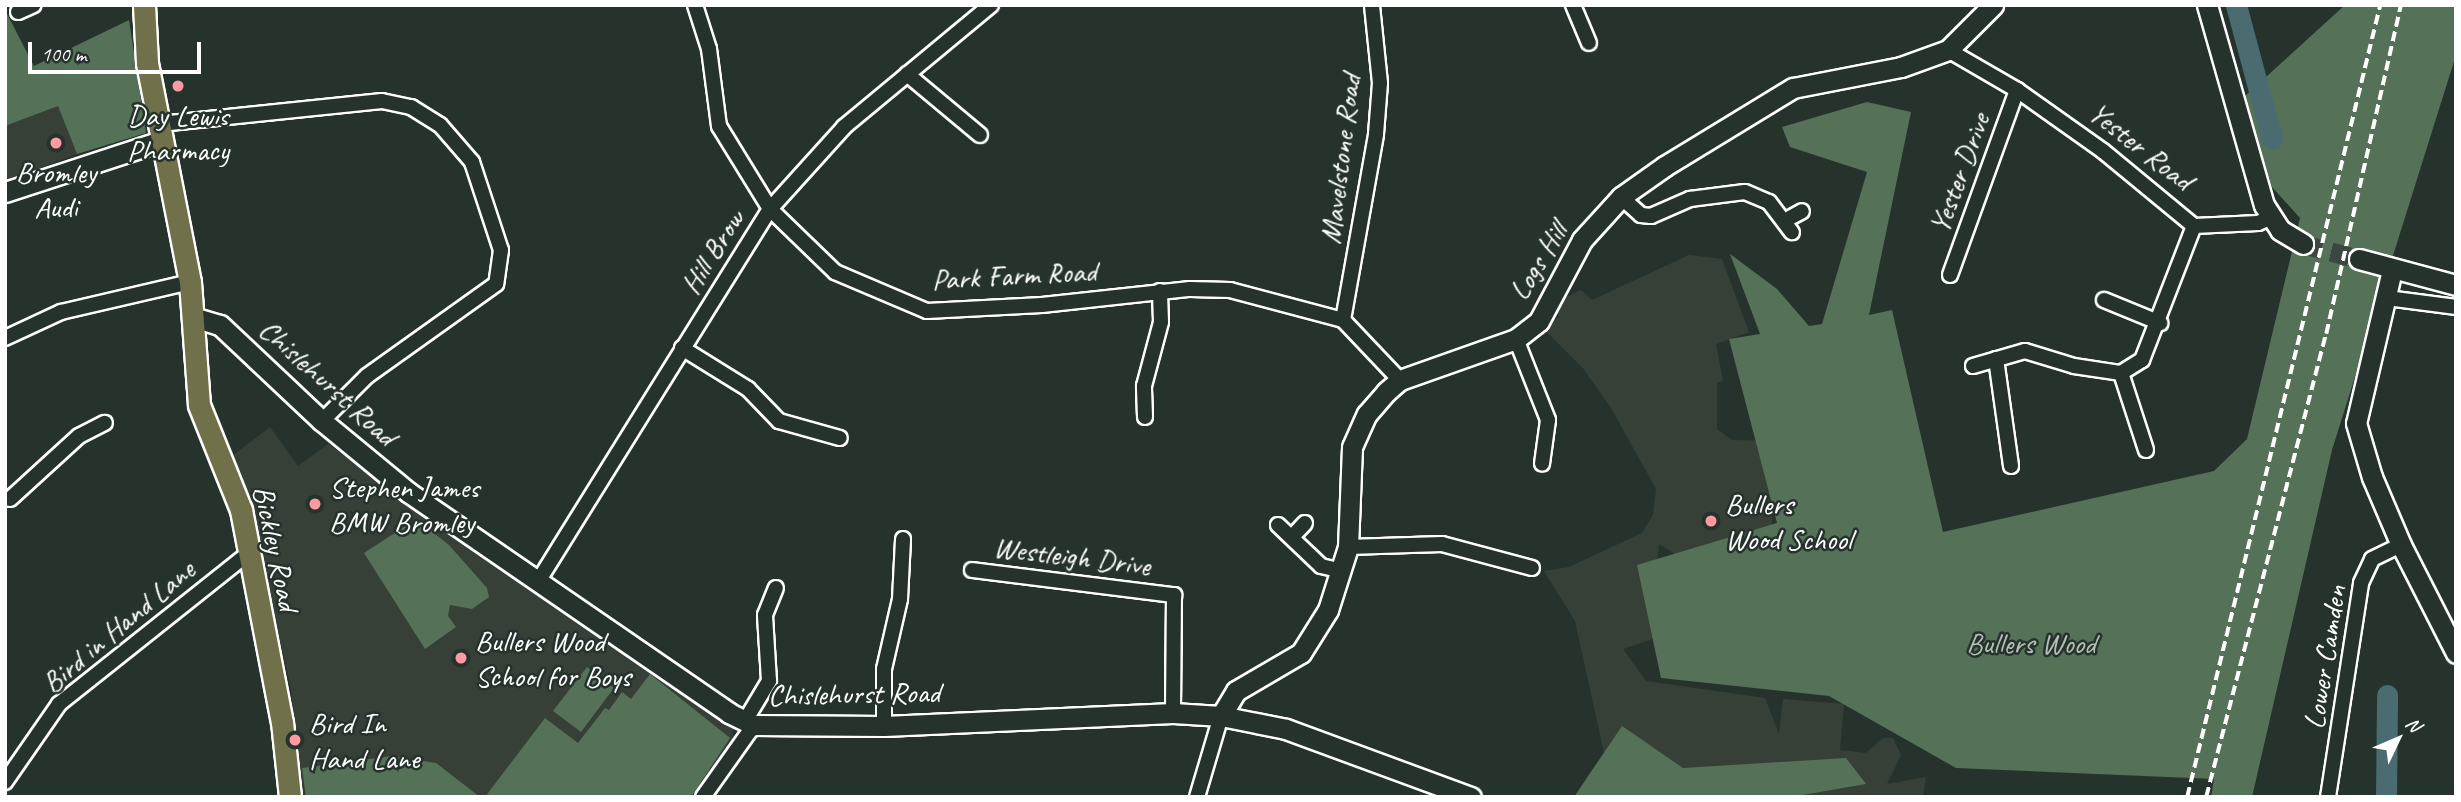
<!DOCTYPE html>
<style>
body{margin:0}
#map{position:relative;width:2461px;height:802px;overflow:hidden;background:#26332d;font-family:Caveat,sans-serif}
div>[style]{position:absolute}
.built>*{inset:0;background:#374036}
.green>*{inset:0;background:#557158}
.river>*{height:21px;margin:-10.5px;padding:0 10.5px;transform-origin:10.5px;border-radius:10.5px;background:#4a6c71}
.secondary-tunnel>*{height:19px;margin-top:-9.5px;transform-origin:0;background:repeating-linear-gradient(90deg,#3c4742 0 19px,transparent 0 29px)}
.roads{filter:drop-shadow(2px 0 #fff) drop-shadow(-2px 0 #fff) drop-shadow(0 2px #fff) drop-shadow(0 -2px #fff)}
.street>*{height:14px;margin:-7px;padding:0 7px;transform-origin:7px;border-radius:7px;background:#26332d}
.secondary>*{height:19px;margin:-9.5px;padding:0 9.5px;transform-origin:9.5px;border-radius:9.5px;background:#26332d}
.primary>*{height:21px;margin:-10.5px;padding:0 10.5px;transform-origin:10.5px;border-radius:10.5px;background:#70704a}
.rail>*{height:3.5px;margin-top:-1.75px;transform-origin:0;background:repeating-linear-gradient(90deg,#fff 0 10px,transparent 0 15px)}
.dots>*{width:19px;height:19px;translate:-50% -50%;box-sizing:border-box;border:4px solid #26332d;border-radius:50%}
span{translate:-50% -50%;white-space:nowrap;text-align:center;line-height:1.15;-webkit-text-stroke:5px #26332d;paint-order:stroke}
.poi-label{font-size:30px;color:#fff}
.left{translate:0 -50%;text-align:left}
.street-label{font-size:30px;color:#fff}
.park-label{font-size:30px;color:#b2bfb4}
.frame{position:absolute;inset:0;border:7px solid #fff;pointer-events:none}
.north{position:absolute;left:2363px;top:704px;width:70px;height:70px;-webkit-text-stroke:5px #26332d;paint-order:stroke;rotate:46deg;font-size:19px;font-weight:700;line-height:28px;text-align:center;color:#fff}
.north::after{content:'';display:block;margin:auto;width:24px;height:32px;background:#fff;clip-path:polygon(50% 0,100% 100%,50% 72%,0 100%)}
.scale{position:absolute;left:28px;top:42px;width:173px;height:32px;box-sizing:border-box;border:4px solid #fff;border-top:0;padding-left:9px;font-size:21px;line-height:24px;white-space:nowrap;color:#fff;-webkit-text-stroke:5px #26332d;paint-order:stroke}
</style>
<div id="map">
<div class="built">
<div style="clip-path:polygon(58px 105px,77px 154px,5px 181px,5px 126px)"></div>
<div style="clip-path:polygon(1689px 255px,1722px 259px,1749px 332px,1716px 344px,1723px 381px,1717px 383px,1717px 429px,1732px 440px,1772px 441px,1772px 549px,1680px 557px,1659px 544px,1657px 560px,1679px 630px,1623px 649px,1646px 681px,1765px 698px,1779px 734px,1783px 699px,1844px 704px,1840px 750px,1866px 753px,1883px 738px,1893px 738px,1901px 755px,1887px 784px,1926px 777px,1923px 797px,1595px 797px,1599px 789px,1586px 778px,1604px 753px,1575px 621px,1544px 571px,1569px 567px,1642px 533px,1653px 515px,1656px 489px,1611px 408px,1582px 367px,1544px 329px,1559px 316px,1554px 312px,1566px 297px,1581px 290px,1592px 300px)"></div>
<div style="clip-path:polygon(270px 427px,298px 466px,328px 444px,722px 718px,733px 728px,732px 746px,696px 797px,302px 797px,291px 689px,247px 494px,232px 456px)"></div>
</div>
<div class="green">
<div style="clip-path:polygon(2345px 5px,2456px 5px,2456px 55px,2332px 450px,2252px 797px,2211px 797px,2214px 779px,1956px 768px,1829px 696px,1661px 678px,1637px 565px,1777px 523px,1729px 339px,1760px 334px,1730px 254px,1777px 289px,1809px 326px,1822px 324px,1867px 172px,1790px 147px,1782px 127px,1867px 102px,1911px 112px,1869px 315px,1892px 310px,1943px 532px,2214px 471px,2247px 439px,2300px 218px,2272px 187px,2244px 97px)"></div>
<div style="clip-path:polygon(5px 10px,34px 66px,129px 20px,146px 133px,77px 154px,58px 106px,5px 126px)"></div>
<div style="clip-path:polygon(407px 525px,425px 526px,449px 545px,487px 588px,489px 597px,472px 609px,450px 605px,448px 616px,456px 627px,425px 649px,364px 553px)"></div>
<div style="clip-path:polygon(587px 667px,614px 688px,581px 732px,553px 711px)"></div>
<div style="clip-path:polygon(650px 674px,730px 738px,691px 797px,485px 797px,545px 718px,578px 743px,605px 708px,609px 710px,622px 692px,631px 699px)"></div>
<div style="clip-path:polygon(1622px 726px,1683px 768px,1846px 758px,1866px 784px,1791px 797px,1574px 797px)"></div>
<div style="clip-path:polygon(392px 756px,436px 763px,480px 797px,306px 797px,302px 768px)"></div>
</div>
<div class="river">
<div style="left:2236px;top:5px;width:139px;rotate:75deg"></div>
<div style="left:2386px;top:797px;width:102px;rotate:-89.4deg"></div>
</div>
<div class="secondary-tunnel">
<div style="left:2303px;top:244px;width:58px;rotate:15deg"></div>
</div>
<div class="roads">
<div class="street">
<div style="left:695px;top:5px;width:46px;rotate:72.3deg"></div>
<div style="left:709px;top:49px;width:78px;rotate:82.6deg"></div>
<div style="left:719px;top:126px;width:97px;rotate:58.4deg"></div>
<div style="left:770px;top:209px;width:91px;rotate:44.1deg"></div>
<div style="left:835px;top:272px;width:100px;rotate:23deg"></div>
<div style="left:927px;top:311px;width:115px;rotate:-3deg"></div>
<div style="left:1042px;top:305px;width:149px;rotate:-6.2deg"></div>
<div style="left:1190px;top:289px;width:40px;rotate:1.4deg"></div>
<div style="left:1230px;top:290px;width:117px;rotate:14.9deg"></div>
<div style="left:1343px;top:320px;width:83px;rotate:46.5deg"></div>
<div style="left:1573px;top:5px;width:41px;rotate:67.2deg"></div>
<div style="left:18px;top:12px;width:17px;rotate:-24deg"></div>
<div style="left:1948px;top:50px;width:80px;rotate:30.1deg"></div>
<div style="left:2017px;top:90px;width:105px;rotate:35.3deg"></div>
<div style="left:2103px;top:151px;width:118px;rotate:39.5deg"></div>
<div style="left:2194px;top:226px;width:64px;rotate:-2.7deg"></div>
<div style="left:2258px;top:223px;width:13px;rotate:-23deg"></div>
<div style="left:907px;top:74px;width:95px;rotate:39.9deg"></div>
<div style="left:160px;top:124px;width:223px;rotate:-5.9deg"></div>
<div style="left:382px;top:101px;width:30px;rotate:12deg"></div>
<div style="left:411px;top:107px;width:34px;rotate:32deg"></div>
<div style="left:440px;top:125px;width:49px;rotate:49.1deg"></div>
<div style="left:472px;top:162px;width:93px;rotate:71.8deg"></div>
<div style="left:501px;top:250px;width:34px;rotate:98deg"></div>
<div style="left:496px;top:284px;width:158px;rotate:144.5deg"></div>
<div style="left:367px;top:376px;width:64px;rotate:135deg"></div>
<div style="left:1621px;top:197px;width:27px;rotate:42deg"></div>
<div style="left:1641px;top:215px;width:10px;rotate:6deg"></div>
<div style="left:1651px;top:216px;width:43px;rotate:-23.6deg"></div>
<div style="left:1690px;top:199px;width:55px;rotate:-7.3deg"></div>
<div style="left:1745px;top:192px;width:26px;rotate:23deg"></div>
<div style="left:1769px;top:202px;width:38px;rotate:53deg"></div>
<div style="left:1786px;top:220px;width:18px;rotate:-29deg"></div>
<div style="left:1950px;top:275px;width:197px;rotate:-70.1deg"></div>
<div style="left:2387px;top:298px;width:70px;rotate:7.4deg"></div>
<div style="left:2104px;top:300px;width:61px;rotate:22.3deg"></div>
<div style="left:1343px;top:320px;width:189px;rotate:-79.9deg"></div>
<div style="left:1376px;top:134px;width:51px;rotate:-85.5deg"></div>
<div style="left:1380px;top:83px;width:78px;rotate:-95.9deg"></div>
<div style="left:5px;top:338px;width:62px;rotate:-24.9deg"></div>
<div style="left:61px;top:312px;width:132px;rotate:-13.1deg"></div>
<div style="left:1516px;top:339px;width:87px;rotate:68.4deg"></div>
<div style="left:1548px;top:420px;width:44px;rotate:97.8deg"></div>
<div style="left:682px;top:348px;width:78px;rotate:31.8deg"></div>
<div style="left:748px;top:389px;width:45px;rotate:45.9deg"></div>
<div style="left:779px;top:421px;width:63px;rotate:15.6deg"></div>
<div style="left:1996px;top:359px;width:108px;rotate:82deg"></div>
<div style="left:1973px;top:366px;width:54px;rotate:-16.1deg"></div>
<div style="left:2025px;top:351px;width:51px;rotate:17deg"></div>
<div style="left:2074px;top:366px;width:48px;rotate:8.5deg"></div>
<div style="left:2121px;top:373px;width:25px;rotate:-32deg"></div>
<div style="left:2142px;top:360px;width:144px;rotate:-68.8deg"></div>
<div style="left:2121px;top:373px;width:81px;rotate:72deg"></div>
<div style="left:1145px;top:417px;width:31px;rotate:-92deg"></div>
<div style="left:1144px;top:386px;width:66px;rotate:-75.1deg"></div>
<div style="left:1161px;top:322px;width:31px;rotate:-92deg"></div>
<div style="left:10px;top:499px;width:93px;rotate:-42.4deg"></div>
<div style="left:79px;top:436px;width:29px;rotate:-27deg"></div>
<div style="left:1278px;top:525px;width:59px;rotate:43.6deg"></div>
<div style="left:1321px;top:566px;width:22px;rotate:13deg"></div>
<div style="left:1292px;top:537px;width:19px;rotate:-47deg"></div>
<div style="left:1348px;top:547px;width:94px;rotate:-1.8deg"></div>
<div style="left:1442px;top:544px;width:93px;rotate:14.9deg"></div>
<div style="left:972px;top:570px;width:204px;rotate:7.1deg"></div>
<div style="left:1174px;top:595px;width:118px;rotate:90.5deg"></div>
<div style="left:539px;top:580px;width:437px;rotate:-58.1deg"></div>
<div style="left:770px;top:209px;width:110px;rotate:-47.9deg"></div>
<div style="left:844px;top:127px;width:191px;rotate:-39.7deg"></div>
<div style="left:745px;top:721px;width:47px;rotate:-59deg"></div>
<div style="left:769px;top:681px;width:66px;rotate:-93.5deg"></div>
<div style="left:765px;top:615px;width:29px;rotate:-68deg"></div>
<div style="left:884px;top:726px;width:57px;rotate:-90deg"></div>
<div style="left:884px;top:669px;width:72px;rotate:-77.1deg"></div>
<div style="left:900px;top:599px;width:60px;rotate:-87.1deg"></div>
<div style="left:5px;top:782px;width:95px;rotate:-55.3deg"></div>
<div style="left:59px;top:704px;width:243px;rotate:-38.5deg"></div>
<div style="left:703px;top:797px;width:88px;rotate:-54.7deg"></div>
<div style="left:1197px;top:797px;width:84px;rotate:-73.5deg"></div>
<div style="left:2328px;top:797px;width:217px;rotate:-81.2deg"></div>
<div style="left:2361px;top:583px;width:26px;rotate:-65deg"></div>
<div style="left:2372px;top:559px;width:32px;rotate:-26deg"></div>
</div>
<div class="secondary">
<div style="left:2207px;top:5px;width:208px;rotate:74.1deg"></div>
<div style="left:2264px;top:205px;width:30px;rotate:57deg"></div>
<div style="left:2280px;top:230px;width:27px;rotate:31deg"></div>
<div style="left:5px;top:192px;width:164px;rotate:-18.1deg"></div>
<div style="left:2359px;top:259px;width:100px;rotate:15deg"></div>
<div style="left:2392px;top:270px;width:157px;rotate:103.2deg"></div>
<div style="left:2356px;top:423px;width:56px;rotate:73.5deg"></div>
<div style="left:2372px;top:477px;width:74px;rotate:66.9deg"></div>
<div style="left:2401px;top:545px;width:121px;rotate:63deg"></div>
<div style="left:193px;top:317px;width:28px;rotate:17deg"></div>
<div style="left:220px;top:325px;width:140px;rotate:43.3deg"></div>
<div style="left:322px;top:421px;width:112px;rotate:39.5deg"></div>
<div style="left:408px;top:492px;width:390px;rotate:34.5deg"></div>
<div style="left:729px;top:713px;width:28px;rotate:26deg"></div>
<div style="left:754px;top:725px;width:130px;rotate:0.4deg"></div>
<div style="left:884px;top:726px;width:289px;rotate:-2.6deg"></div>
<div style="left:1173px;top:713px;width:48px;rotate:3.6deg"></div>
<div style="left:1221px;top:716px;width:66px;rotate:11.3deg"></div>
<div style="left:1286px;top:729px;width:197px;rotate:20.2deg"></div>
<div style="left:1221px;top:716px;width:29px;rotate:-59deg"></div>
<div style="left:1236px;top:691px;width:75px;rotate:-30.3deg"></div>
<div style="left:1301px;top:653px;width:51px;rotate:-57.9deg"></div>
<div style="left:1328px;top:610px;width:66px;rotate:-72.4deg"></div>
<div style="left:1348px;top:547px;width:100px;rotate:-87.7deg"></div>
<div style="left:1352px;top:447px;width:36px;rotate:-66deg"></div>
<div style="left:1367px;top:414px;width:29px;rotate:-49deg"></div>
<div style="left:1386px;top:392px;width:18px;rotate:-41deg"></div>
<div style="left:1400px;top:380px;width:123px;rotate:-19.5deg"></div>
<div style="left:1516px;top:339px;width:29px;rotate:-38deg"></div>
<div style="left:1539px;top:321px;width:92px;rotate:-62deg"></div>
<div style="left:1582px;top:240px;width:58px;rotate:-47.8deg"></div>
<div style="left:1621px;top:197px;width:54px;rotate:-35.2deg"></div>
<div style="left:1665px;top:166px;width:150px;rotate:-31.4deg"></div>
<div style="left:1793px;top:88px;width:110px;rotate:-11deg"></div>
<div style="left:1901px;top:67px;width:50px;rotate:-19.9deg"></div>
<div style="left:1948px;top:50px;width:64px;rotate:-45deg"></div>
</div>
<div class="primary">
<div style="left:144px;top:5px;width:58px;rotate:87deg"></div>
<div style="left:147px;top:63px;width:223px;rotate:78.9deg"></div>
<div style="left:190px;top:282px;width:123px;rotate:85.8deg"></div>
<div style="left:199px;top:405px;width:113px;rotate:68.2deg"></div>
<div style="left:241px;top:510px;width:216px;rotate:79.1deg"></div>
<div style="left:282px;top:722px;width:75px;rotate:83.9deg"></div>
</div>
</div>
<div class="rail">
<div style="left:2187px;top:797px;width:815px;rotate:-76.3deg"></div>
<div style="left:2206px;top:797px;width:478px;rotate:-75.5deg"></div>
<div style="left:2326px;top:334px;width:337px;rotate:-77.2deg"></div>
</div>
<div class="dots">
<div style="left:178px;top:86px;background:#ff9aa2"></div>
<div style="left:56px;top:143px;background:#ff9aa2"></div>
<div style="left:315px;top:504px;background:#ff9aa2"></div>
<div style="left:1711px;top:521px;background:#ff9aa2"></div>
<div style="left:461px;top:658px;background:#ff9aa2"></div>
<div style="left:295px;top:740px;background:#ff9aa2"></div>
</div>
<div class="poi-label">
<span style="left:178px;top:132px">Day Lewis<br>Pharmacy</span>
<span style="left:56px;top:189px">Bromley<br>Audi</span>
<span class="left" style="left:329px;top:504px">Stephen James<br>BMW Bromley</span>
<span class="left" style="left:1725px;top:521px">Bullers<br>Wood School</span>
<span class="left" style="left:475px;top:658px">Bullers Wood<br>School for Boys</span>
<span class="left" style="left:309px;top:740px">Bird In<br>Hand Lane</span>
</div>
<div class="street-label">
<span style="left:2141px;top:146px;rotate:38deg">Yester Road</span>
<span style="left:1340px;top:159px;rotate:-83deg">Mavelstone Road</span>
<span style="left:1959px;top:173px;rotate:-70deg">Yester Drive</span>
<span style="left:712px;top:252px;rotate:-58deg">Hill Brow</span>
<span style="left:1538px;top:261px;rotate:-59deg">Logs Hill</span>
<span style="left:1014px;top:275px;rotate:-3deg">Park Farm Road</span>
<span style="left:328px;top:382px;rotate:42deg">Chislehurst Road</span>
<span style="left:276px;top:548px;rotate:78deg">Bickley Road</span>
<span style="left:1072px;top:556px;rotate:7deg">Westleigh Drive</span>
<span style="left:118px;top:626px;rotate:-40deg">Bird in Hand Lane</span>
<span style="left:2325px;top:657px;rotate:-81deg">Lower Camden</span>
<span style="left:854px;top:694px;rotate:-1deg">Chislehurst Road</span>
</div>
<div class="park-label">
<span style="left:2031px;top:643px">Bullers Wood</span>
</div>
<div class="frame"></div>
<div class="north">N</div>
<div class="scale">100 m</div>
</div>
